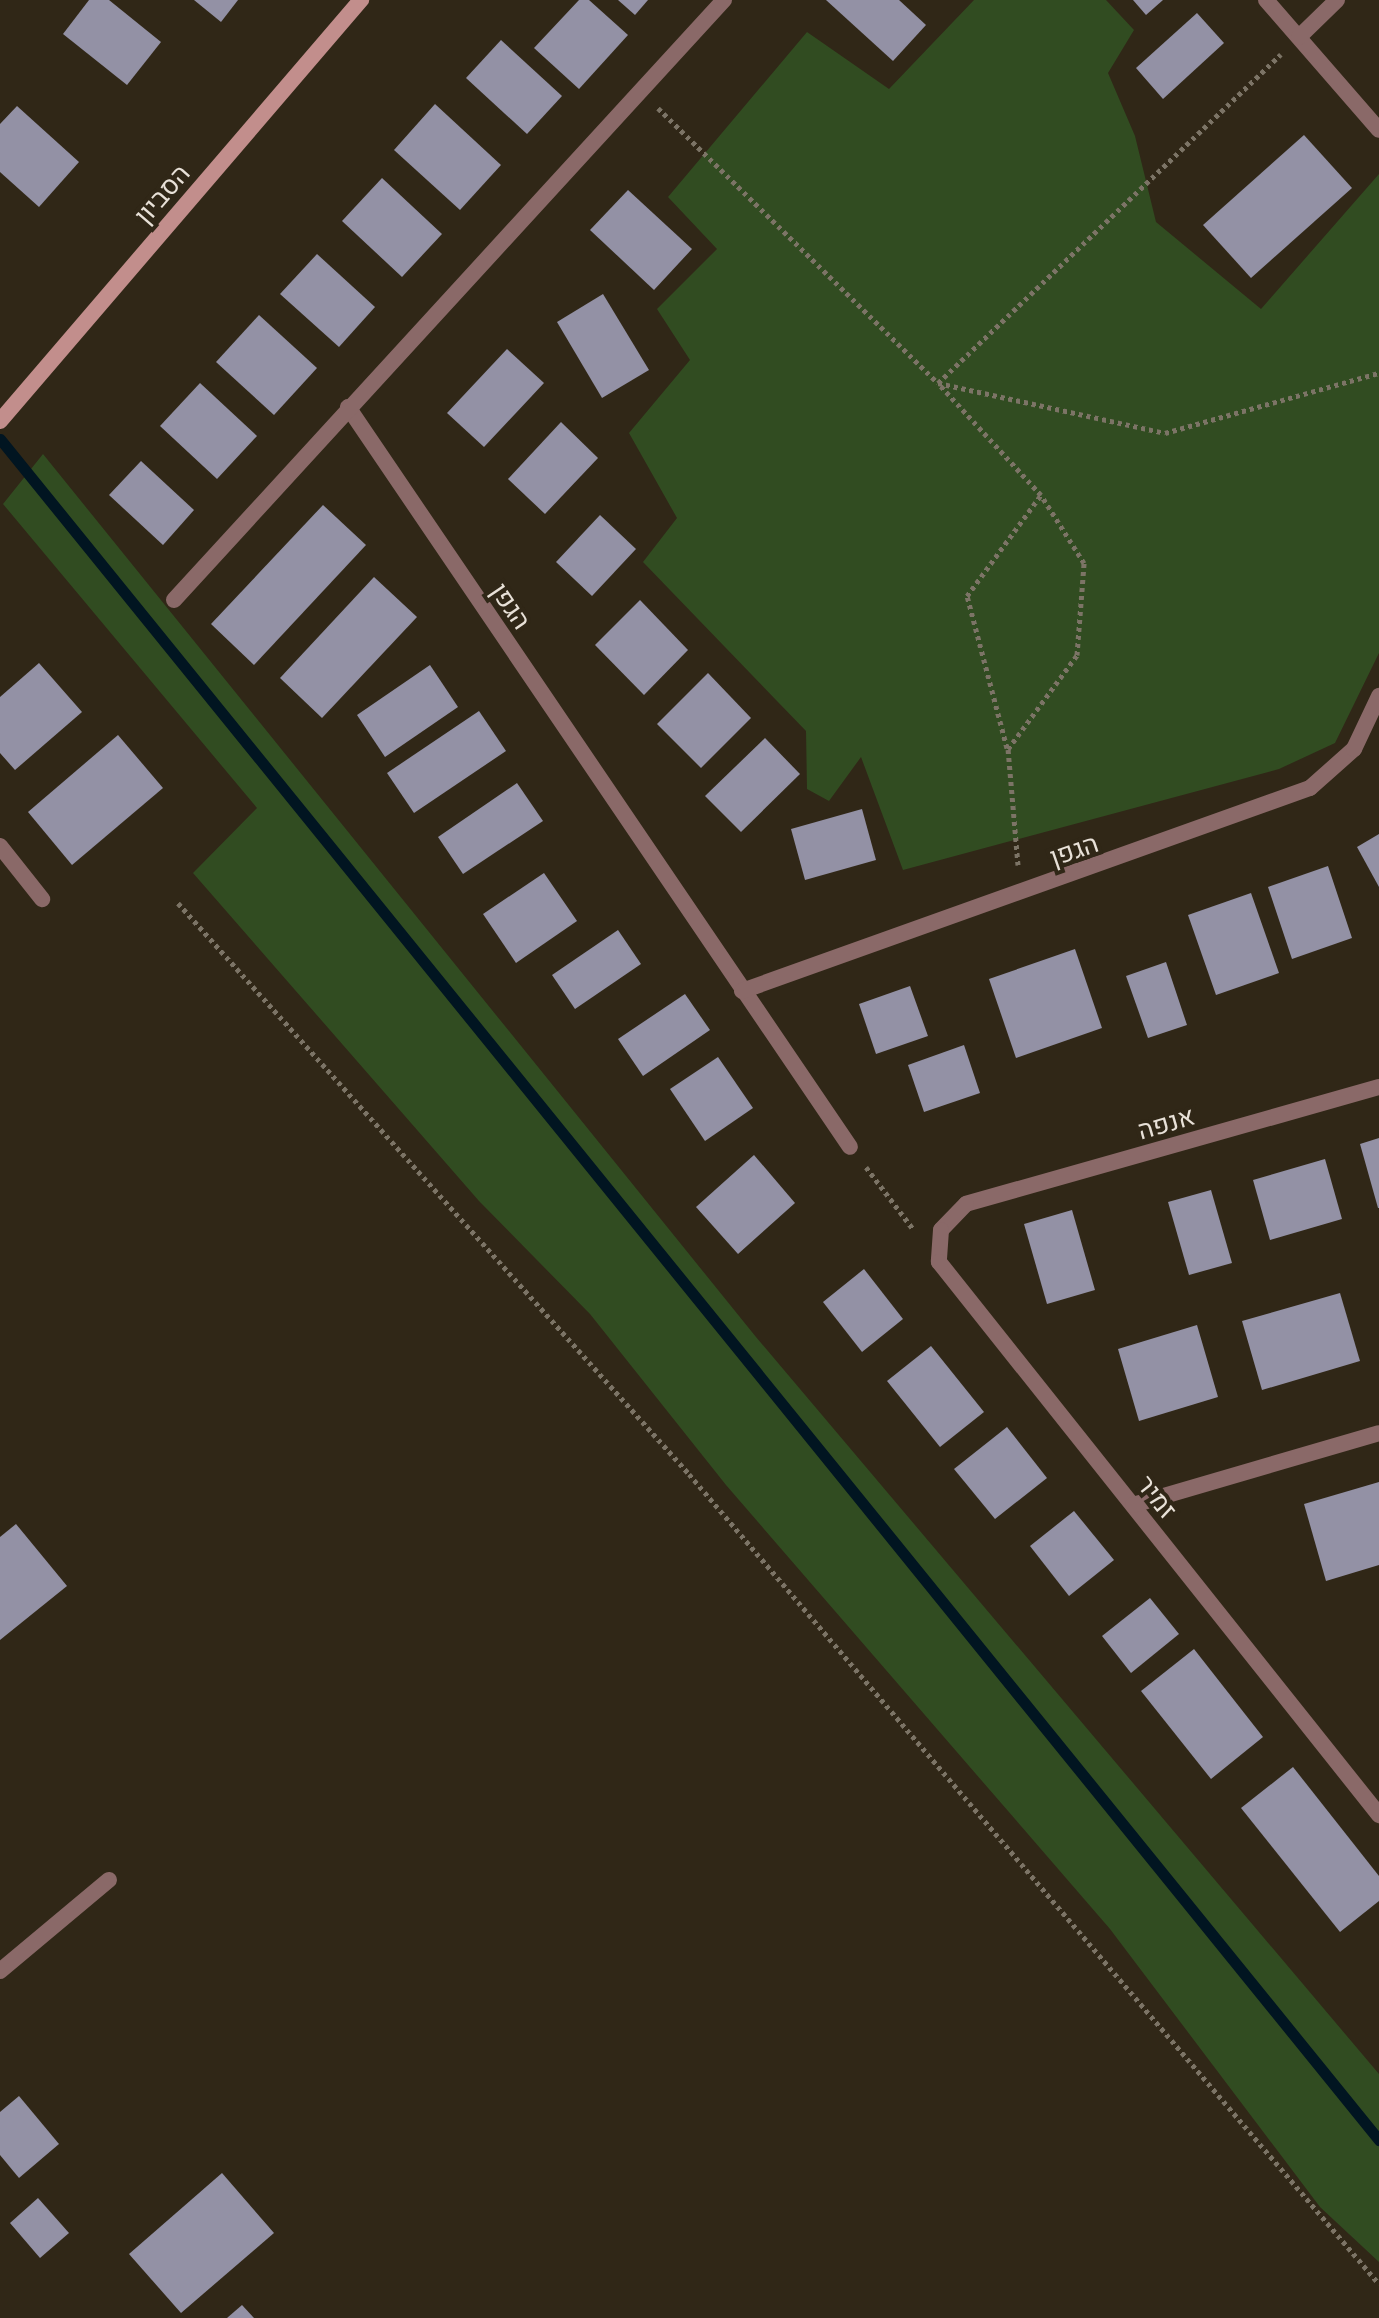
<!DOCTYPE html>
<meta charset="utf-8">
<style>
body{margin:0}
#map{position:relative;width:1379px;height:2318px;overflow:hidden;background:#302717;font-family:Inter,Heebo,sans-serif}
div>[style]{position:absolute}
.green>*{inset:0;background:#314c21}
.stream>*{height:11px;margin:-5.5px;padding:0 5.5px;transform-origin:5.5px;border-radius:5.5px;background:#011521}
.building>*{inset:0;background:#9391a5}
.path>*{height:5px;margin-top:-2.5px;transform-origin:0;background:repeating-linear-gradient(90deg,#7c7466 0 4px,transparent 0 8px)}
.lane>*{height:16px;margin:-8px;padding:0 8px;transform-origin:8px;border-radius:8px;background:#8a6968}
.street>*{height:16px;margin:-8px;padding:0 8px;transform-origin:8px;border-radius:8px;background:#8a6968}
.secondary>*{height:16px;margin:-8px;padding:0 8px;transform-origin:8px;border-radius:8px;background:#c28e8c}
span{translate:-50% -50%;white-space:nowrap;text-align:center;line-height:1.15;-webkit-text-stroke:8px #302717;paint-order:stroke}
.street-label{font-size:26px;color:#e8e1d8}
</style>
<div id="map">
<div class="green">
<div style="clip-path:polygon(974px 0,1106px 0,1134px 30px,1108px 73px,1135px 136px,1156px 222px,1261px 309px,1379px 174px,1379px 653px,1335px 743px,1279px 769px,903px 870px,861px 757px,829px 801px,807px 789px,806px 731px,643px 562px,677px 518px,629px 433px,690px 360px,657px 309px,717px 249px,668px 197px,807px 32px,889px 89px)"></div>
<div style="clip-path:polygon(43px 454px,756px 1337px,1379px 2074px,1379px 2262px,1320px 2207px,1110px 1929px,726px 1485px,590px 1314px,479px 1201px,193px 873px,257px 808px,3px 504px)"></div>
</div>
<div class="stream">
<div style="left:0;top:439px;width:2190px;rotate:50.97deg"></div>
</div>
<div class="building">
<div style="clip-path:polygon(89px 0,109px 0,161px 42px,127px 85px,63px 34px)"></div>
<div style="clip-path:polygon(194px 0,238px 0,221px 22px)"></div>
<div style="clip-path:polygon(579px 0,589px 0,628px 35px,579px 89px,534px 48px)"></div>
<div style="clip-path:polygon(618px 0,648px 0,635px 15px)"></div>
<div style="clip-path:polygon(826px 0,899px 0,926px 25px,893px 61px)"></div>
<div style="clip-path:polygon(1133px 0,1163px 0,1146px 15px)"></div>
<div style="clip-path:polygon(1197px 13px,1224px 43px,1163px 99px,1136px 68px)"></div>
<div style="clip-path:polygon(501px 40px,562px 96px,527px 134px,466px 78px)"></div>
<div style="clip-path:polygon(435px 104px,501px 165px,460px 210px,394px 150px)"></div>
<div style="clip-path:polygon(17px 106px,79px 162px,39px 207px,0 172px,0 124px)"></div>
<div style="clip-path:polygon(1304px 135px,1352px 188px,1251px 278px,1203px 225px)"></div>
<div style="clip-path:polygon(382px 178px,442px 234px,402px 277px,342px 221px)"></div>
<div style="clip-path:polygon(628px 190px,692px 249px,654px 290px,590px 230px)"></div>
<div style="clip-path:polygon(317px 254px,375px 307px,339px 347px,280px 294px)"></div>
<div style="clip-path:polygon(603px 294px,649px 370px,602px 398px,557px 322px)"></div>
<div style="clip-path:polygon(259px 315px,317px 368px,274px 415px,216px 362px)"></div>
<div style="clip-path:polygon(507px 349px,544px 383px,484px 447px,447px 413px)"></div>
<div style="clip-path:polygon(200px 383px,257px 436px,217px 479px,160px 426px)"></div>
<div style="clip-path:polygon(561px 422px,598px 458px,545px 514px,508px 479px)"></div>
<div style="clip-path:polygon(141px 461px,194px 510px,163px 545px,109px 495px)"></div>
<div style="clip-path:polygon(323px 505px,366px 545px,254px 665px,211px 624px)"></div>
<div style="clip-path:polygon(600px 515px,636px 549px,592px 596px,556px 562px)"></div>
<div style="clip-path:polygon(374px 577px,417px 617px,322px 718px,280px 678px)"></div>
<div style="clip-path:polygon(640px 600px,688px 650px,644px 695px,595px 645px)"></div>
<div style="clip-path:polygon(39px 663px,82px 712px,15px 770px,0 753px,0 697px)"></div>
<div style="clip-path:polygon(430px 665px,458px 707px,385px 757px,357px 715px)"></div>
<div style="clip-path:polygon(708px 673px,751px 718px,701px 768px,657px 724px)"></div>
<div style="clip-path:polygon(479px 711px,506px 751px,414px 813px,387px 773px)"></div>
<div style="clip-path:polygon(118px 735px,163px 788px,72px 865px,28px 812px)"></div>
<div style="clip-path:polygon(765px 738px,800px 774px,741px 832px,705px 796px)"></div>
<div style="clip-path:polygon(517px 783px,543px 821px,463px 874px,438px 837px)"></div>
<div style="clip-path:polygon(862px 809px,876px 860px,805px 880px,791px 829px)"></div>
<div style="clip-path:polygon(1379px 834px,1379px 887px,1357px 847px)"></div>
<div style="clip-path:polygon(1328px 866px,1352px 938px,1292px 959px,1268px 887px)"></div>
<div style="clip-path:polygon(544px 873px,577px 921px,516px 963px,483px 914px)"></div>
<div style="clip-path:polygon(1251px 893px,1279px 973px,1216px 995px,1188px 915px)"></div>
<div style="clip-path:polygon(618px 930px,641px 964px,575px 1009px,552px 975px)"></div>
<div style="clip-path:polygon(1075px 949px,1102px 1028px,1016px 1058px,989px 979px)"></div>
<div style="clip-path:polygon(1166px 962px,1187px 1025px,1148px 1038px,1126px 976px)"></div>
<div style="clip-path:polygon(910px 986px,928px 1036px,876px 1054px,859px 1004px)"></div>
<div style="clip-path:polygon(685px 994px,710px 1030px,643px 1076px,618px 1039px)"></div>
<div style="clip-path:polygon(964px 1045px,980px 1093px,924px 1112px,908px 1065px)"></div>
<div style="clip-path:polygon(718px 1057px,753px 1108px,705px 1141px,670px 1089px)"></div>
<div style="clip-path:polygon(1379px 1138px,1379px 1208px,1378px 1208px,1360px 1144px)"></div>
<div style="clip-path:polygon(754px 1155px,795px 1203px,738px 1254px,696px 1207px)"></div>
<div style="clip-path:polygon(1325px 1159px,1342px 1219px,1270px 1240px,1253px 1180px)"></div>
<div style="clip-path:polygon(1211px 1190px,1232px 1263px,1189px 1275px,1168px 1202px)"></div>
<div style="clip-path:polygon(1072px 1210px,1095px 1290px,1047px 1304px,1024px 1224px)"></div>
<div style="clip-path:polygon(864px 1269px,903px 1319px,862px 1352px,823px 1302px)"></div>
<div style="clip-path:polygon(1340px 1293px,1360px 1361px,1262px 1390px,1242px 1321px)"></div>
<div style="clip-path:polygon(1197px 1325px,1218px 1397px,1139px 1421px,1118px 1349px)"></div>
<div style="clip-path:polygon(931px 1346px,984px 1412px,940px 1447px,887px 1381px)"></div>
<div style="clip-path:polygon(1007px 1427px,1047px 1478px,995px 1519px,954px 1469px)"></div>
<div style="clip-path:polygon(1379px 1482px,1379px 1565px,1326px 1581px,1304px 1504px)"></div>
<div style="clip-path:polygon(1074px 1511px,1114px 1560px,1069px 1596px,1030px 1546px)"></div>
<div style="clip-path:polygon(16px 1524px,67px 1586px,0 1640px,0 1537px)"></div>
<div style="clip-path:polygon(1150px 1598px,1179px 1634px,1131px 1673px,1102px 1636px)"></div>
<div style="clip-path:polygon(1194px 1649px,1263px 1737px,1211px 1779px,1141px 1691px)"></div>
<div style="clip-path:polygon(1293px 1767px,1379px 1876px,1379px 1901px,1340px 1932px,1241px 1808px)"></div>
<div style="clip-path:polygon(19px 2096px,59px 2144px,19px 2178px,0 2155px,0 2112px)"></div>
<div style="clip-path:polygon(222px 2173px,274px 2233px,181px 2313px,129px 2254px)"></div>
<div style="clip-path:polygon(38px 2198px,69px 2233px,40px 2258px,10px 2223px)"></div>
<div style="clip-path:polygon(242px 2305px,254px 2318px,227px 2318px)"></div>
</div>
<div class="path">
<div style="left:658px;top:108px;width:392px;rotate:44.5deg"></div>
<div style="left:938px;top:383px;width:232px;rotate:12.4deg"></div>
<div style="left:1165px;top:433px;width:222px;rotate:-15.7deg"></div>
<div style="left:1007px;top:748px;width:157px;rotate:-104.7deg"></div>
<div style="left:967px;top:596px;width:125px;rotate:-53.8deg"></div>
<div style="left:1018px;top:865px;width:116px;rotate:-94.9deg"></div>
<div style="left:1008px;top:749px;width:117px;rotate:-53.7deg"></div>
<div style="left:1077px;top:655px;width:92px;rotate:-85.6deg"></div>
<div style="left:1084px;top:563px;width:80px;rotate:-122.3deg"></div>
<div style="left:1041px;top:495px;width:152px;rotate:-132.6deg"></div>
<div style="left:938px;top:383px;width:475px;rotate:-43.8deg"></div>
<div style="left:178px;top:903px;width:766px;rotate:48.17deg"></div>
<div style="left:689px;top:1474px;width:1064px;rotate:49.57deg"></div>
<div style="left:866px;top:1167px;width:78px;rotate:52.8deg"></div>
</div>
<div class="lane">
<div style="left:0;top:1971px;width:142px;rotate:-39.9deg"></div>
</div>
<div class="street">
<div style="left:1266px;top:0;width:172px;rotate:49deg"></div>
<div style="left:1299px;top:37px;width:53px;rotate:-44.2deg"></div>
<div style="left:348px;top:407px;width:894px;rotate:55.85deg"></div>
<div style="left:174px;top:600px;width:814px;rotate:-47.49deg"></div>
<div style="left:0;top:846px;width:68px;rotate:51.6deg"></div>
<div style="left:742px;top:991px;width:603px;rotate:-19.67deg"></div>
<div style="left:1310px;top:788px;width:59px;rotate:-41.6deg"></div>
<div style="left:1354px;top:749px;width:59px;rotate:-64.7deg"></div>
<div style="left:1379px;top:1087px;width:429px;rotate:164.2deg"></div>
<div style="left:966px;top:1204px;width:36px;rotate:134deg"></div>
<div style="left:941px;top:1230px;width:32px;rotate:94deg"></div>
<div style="left:939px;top:1262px;width:707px;rotate:51.49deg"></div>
<div style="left:1133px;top:1505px;width:256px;rotate:-16.3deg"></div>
</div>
<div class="secondary">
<div style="left:0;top:421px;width:555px;rotate:-49.39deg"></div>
</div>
<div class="street-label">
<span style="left:162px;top:194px;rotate:-49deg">הסביון</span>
<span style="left:511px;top:606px;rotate:56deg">הגפן</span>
<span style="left:1074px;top:850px;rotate:-19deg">הגפן</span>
<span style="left:1166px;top:1123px;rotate:-16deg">אנפה</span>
<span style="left:1157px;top:1497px;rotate:52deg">זמיר</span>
</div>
</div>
